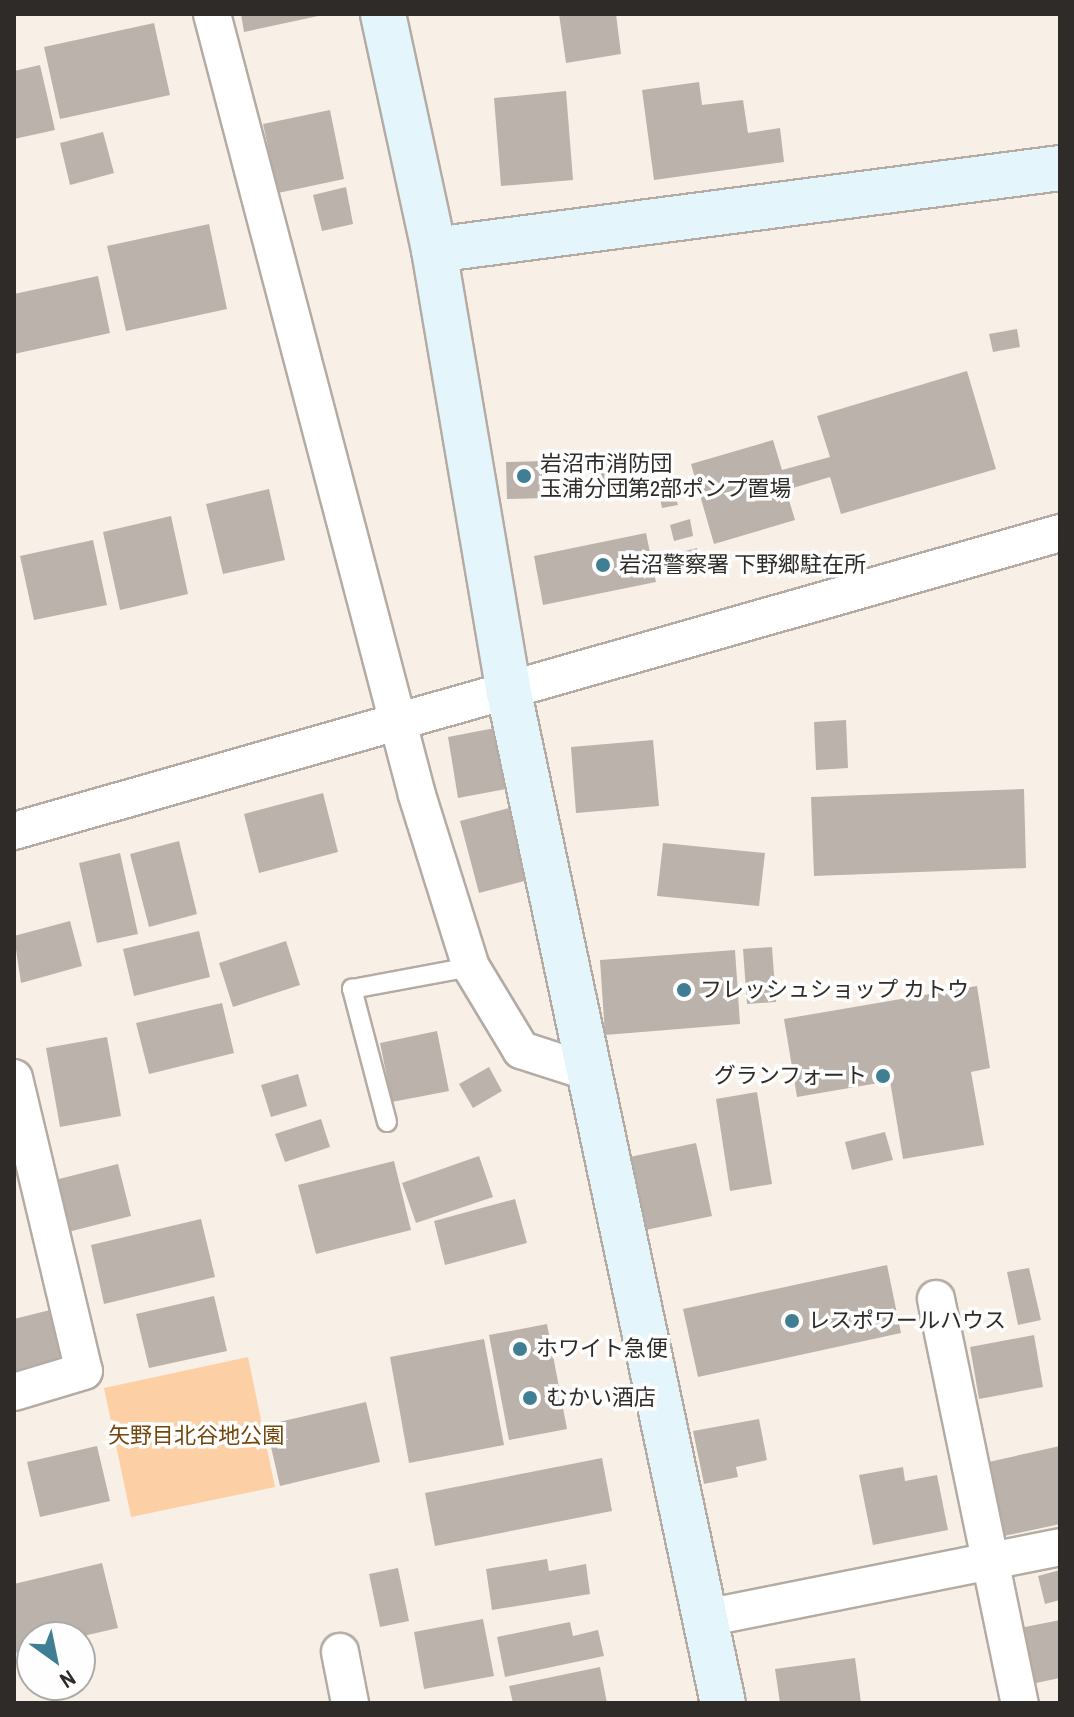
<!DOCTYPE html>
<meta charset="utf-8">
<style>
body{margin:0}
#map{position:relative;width:1074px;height:1717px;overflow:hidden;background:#f8f0e7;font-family:"Archivo Narrow","Noto Sans JP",sans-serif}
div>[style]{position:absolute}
.green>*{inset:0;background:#fcd0a4}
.building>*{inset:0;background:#bbb3ab}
.roads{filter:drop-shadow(2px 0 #b3aba4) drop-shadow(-2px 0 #b3aba4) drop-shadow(0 2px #b3aba4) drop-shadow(0 -2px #b3aba4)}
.lane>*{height:18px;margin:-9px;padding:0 9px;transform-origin:9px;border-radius:9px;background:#fff}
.street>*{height:36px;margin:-18px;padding:0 18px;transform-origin:18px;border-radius:18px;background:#fff}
.secondary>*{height:44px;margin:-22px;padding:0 22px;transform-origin:22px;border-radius:22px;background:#e4f5fc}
.dots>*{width:22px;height:22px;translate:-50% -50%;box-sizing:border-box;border:4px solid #fefefe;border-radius:50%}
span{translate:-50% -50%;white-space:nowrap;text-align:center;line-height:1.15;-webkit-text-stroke:7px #fefefe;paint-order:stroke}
.poi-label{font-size:22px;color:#2e2b28}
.left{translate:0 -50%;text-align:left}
.right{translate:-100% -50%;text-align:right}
.park-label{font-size:22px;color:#74470d}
.frame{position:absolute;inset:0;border:16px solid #2e2b28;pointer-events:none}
.north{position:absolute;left:16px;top:1621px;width:80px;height:80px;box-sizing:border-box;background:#fefefe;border:2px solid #abaaa8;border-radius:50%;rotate:147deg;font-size:22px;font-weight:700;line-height:32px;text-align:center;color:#2e2b28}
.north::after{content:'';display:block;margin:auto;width:28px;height:36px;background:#407e94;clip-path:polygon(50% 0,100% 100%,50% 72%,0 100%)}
</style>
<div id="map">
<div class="green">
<div style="clip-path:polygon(248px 1357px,275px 1487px,131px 1517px,104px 1388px)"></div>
</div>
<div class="building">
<div style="clip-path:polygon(241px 14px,322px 14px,323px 15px,244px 32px)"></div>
<div style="clip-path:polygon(559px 14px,616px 14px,621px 54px,566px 63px)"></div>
<div style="clip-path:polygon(154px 23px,170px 95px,60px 119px,44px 47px)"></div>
<div style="clip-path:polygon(40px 65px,55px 130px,14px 139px,14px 71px)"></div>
<div style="clip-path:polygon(699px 82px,702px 105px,743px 100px,748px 133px,780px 128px,784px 162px,654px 180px,642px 90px)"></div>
<div style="clip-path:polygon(566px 91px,573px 180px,501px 186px,494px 98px)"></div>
<div style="clip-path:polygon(330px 110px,344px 179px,278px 193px,263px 124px)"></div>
<div style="clip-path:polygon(103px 132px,114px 173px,70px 185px,60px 143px)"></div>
<div style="clip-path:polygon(346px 187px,353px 224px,322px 231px,313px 195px)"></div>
<div style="clip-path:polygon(209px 224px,227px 309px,126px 331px,107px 246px)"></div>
<div style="clip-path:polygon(98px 276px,110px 333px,14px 354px,14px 294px)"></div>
<div style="clip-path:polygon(1017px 329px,1020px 347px,993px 352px,989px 334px)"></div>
<div style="clip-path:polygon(967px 371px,996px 469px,841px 514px,830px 477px,786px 490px,795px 520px,714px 544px,691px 464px,773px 440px,782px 470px,830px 457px,817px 416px)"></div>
<div style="clip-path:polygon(649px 457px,652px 478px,592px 485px,589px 465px)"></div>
<div style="clip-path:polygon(545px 461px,546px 498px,507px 499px,506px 462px)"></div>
<div style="clip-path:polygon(558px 465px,577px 465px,577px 486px,558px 486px)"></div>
<div style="clip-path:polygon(269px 489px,285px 560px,223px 574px,206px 504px)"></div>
<div style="clip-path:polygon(674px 489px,678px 505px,662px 508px,659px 493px)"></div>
<div style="clip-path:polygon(171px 516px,188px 594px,120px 610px,103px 532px)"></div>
<div style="clip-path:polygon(690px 519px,693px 536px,674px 541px,670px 525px)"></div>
<div style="clip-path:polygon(646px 533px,656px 582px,543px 605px,534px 556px)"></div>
<div style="clip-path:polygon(93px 540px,107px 605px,34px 620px,20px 556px)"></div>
<div style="clip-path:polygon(697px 548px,702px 566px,681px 571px,677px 553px)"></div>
<div style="clip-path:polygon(846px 720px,848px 768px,816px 770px,814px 722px)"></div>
<div style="clip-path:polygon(500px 727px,511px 788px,458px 798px,448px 737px)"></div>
<div style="clip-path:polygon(653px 740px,659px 806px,576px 813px,571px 747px)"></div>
<div style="clip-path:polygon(1024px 789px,1026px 868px,814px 876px,811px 797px)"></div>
<div style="clip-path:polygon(323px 793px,338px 852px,259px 873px,244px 814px)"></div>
<div style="clip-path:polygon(517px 806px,536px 878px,479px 893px,460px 821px)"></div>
<div style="clip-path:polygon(179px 841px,197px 914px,149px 927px,130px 854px)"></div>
<div style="clip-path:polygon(663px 843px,765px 853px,759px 906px,657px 896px)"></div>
<div style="clip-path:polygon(120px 853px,138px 934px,97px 943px,79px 863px)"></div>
<div style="clip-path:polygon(70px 921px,82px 966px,21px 983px,14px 936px)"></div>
<div style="clip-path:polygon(199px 931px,210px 977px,134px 996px,123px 949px)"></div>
<div style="clip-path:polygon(286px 941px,300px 985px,233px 1007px,219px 963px)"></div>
<div style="clip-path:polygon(772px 947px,776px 1002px,747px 1004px,743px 949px)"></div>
<div style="clip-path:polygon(735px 950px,740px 1024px,605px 1035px,600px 960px)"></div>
<div style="clip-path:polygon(977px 986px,990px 1068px,971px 1072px,984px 1145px,903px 1159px,890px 1081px,797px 1097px,784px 1019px)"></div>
<div style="clip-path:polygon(222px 1003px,234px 1053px,149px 1074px,136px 1023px)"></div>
<div style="clip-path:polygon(437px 1031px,449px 1091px,392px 1102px,380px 1043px)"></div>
<div style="clip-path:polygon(107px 1037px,121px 1116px,60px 1127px,46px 1048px)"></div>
<div style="clip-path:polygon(489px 1067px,502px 1091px,473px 1108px,459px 1084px)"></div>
<div style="clip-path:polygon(298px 1074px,307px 1106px,271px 1117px,261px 1085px)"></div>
<div style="clip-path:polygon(757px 1092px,772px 1184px,730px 1191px,716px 1099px)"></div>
<div style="clip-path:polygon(321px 1119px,330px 1147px,285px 1162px,275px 1134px)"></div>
<div style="clip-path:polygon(885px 1132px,893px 1160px,852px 1170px,845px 1142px)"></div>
<div style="clip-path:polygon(696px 1143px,712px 1216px,641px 1231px,625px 1158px)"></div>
<div style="clip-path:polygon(479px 1156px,493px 1197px,416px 1223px,402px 1183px)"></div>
<div style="clip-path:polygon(394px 1161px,411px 1230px,316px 1254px,298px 1185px)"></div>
<div style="clip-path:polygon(118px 1164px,131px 1216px,68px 1232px,55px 1180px)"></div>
<div style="clip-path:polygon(515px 1199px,527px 1243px,445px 1265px,434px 1221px)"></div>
<div style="clip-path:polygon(201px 1219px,215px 1277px,104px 1304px,91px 1245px)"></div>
<div style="clip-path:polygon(887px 1265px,901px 1333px,698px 1377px,683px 1309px)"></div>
<div style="clip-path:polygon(1029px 1268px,1041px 1320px,1018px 1325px,1007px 1272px)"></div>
<div style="clip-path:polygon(214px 1296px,227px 1351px,149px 1368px,136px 1314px)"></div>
<div style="clip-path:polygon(50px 1310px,62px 1360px,14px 1371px,14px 1319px)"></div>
<div style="clip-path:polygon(547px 1324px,567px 1429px,509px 1440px,489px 1335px)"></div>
<div style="clip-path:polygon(1034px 1335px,1043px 1387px,979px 1399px,970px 1347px)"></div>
<div style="clip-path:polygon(484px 1339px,504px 1445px,409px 1463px,390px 1357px)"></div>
<div style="clip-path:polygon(366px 1402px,380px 1462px,280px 1486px,266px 1425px)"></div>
<div style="clip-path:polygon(759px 1419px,767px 1460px,736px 1467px,738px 1477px,704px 1484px,693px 1431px)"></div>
<div style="clip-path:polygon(97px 1446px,110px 1501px,40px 1517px,27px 1462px)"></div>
<div style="clip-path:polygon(1060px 1446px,1060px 1524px,999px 1537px,984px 1463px)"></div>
<div style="clip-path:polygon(602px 1458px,612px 1511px,435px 1546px,425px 1493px)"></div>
<div style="clip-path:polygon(903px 1467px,905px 1481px,937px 1475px,948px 1530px,873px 1545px,859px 1475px)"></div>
<div style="clip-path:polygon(547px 1559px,549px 1571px,586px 1564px,590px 1594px,492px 1610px,486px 1569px)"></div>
<div style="clip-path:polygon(102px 1563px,118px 1628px,79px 1637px,32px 1637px,32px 1649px,14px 1653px,14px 1584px)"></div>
<div style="clip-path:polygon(398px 1568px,409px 1621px,380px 1627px,369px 1574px)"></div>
<div style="clip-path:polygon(1060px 1570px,1060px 1600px,1045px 1604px,1038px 1576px)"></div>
<div style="clip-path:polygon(483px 1619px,494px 1676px,424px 1689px,414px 1632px)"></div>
<div style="clip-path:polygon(1060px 1620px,1060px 1678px,1031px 1684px,1020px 1628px)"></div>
<div style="clip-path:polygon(570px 1622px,573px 1636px,598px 1630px,604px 1656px,505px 1677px,497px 1637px)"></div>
<div style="clip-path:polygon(855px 1658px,861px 1703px,780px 1703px,775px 1669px)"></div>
<div style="clip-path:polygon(600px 1667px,607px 1703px,513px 1703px,509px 1686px)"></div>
</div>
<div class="roads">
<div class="lane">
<div style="left:387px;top:1122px;width:138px;rotate:-104.7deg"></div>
<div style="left:352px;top:989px;width:121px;rotate:-10.5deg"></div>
</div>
<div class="street">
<div style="left:212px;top:14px;width:807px;rotate:75.29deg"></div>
<div style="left:417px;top:795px;width:180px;rotate:72.6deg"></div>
<div style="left:471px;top:967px;width:97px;rotate:58.9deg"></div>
<div style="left:521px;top:1050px;width:71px;rotate:17.9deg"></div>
<div style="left:14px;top:831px;width:1088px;rotate:-15.9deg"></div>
<div style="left:14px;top:1078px;width:301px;rotate:76.6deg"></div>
<div style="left:84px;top:1371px;width:73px;rotate:163.3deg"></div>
<div style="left:936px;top:1299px;width:413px;rotate:78.3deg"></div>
<div style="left:705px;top:1618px;width:362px;rotate:-11.3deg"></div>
<div style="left:340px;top:1652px;width:52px;rotate:78.9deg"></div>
</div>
<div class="secondary">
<div style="left:383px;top:14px;width:241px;rotate:77.8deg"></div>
<div style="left:434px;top:250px;width:449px;rotate:80.4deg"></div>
<div style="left:509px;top:693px;width:1032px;rotate:78.04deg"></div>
<div style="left:434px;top:250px;width:631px;rotate:-7.46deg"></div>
</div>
</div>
<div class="dots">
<div style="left:524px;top:476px;background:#407e94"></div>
<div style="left:603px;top:565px;background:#407e94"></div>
<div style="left:684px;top:990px;background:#407e94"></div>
<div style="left:883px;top:1076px;background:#407e94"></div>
<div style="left:792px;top:1321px;background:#407e94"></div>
<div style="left:520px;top:1349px;background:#407e94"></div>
<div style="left:530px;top:1398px;background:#407e94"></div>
</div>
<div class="poi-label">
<span class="left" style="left:540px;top:476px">岩沼市消防団<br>玉浦分団第2部ポンプ置場</span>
<span class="left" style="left:619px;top:565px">岩沼警察署 下野郷駐在所</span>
<span class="left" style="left:700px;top:990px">フレッシュショップ カトウ</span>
<span class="right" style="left:867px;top:1076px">グランフォート</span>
<span class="left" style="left:808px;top:1321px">レスポワールハウス</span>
<span class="left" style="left:536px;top:1349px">ホワイト急便</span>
<span class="left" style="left:546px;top:1398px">むかい酒店</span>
</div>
<div class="park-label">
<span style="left:196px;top:1436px">矢野目北谷地公園</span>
</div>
<div class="frame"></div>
<div class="north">N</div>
</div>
